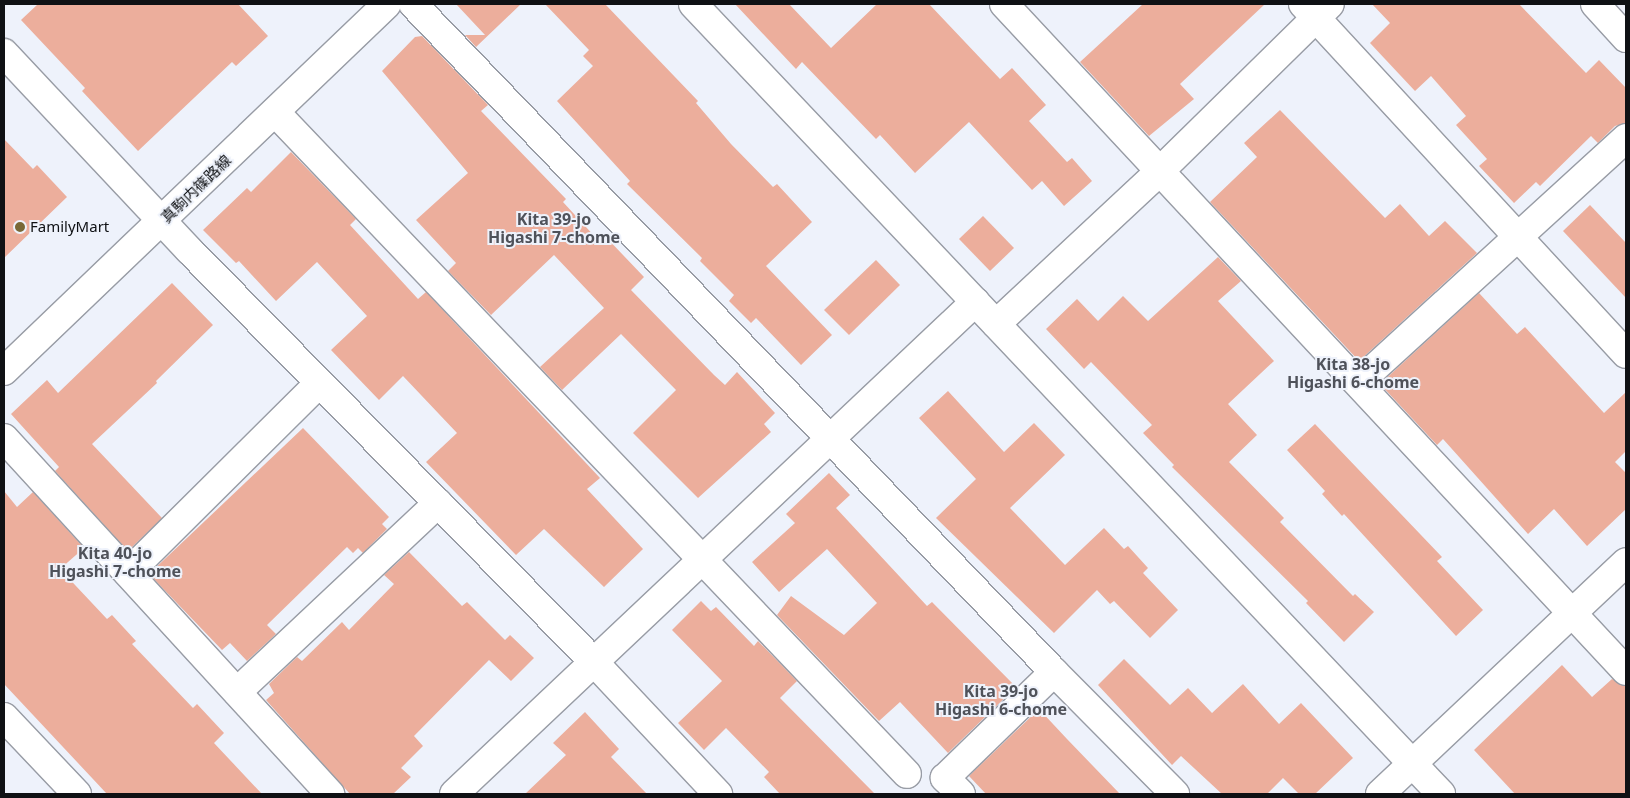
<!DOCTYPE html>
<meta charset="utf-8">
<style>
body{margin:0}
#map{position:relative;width:1630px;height:798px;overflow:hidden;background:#eef2fb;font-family:"Noto Sans","Noto Sans JP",sans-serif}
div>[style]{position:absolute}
.building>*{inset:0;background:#ecae9c}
.roads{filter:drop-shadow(1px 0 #989ca5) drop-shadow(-1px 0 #989ca5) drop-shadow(0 1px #989ca5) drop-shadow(0 -1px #989ca5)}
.minor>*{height:28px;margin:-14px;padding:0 14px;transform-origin:14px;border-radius:14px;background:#fff}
.major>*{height:28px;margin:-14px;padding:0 14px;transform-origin:14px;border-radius:14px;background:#fff}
.dots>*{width:14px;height:14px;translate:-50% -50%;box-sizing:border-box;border:2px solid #eef2fb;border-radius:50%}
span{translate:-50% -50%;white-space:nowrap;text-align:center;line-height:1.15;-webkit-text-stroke:4px #eef2fb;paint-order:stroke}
.street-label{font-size:15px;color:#0f1114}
.poi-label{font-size:15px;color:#0f1114}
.left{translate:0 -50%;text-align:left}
.neighbourhood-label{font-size:16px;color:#4f525a;font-weight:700}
.frame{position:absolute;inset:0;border:5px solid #0f1114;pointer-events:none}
</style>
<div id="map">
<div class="building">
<div style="clip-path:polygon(38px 4px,238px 4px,268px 36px,236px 66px,232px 62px,138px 151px,82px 91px,85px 88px,21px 20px)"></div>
<div style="clip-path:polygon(456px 4px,521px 4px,476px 47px,465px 35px,485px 35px)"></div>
<div style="clip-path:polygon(545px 4px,605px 4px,698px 101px,696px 103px,731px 144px,773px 187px,777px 184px,812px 222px,766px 266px,832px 335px,801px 365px,756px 318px,751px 323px,729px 301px,734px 295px,700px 261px,702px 258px,627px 184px,630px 181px,557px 101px,593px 66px,583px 56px,589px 50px)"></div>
<div style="clip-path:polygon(735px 4px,789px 4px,831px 48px,877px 4px,929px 4px,1000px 79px,1012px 68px,1046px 105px,1029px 121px,1067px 162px,1072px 158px,1092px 181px,1064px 206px,1042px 181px,1032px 190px,969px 122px,915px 173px,880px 135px,876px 139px,802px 62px,796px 69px)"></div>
<div style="clip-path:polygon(1143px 4px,1265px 4px,1180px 84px,1194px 99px,1149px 136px,1080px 62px)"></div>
<div style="clip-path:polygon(1372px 4px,1519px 4px,1586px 73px,1599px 60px,1626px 88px,1626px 123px,1615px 126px,1598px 143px,1591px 136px,1540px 186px,1536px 182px,1514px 203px,1479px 166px,1487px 159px,1456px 125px,1466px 116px,1431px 76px,1415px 91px,1370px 43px,1390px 23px)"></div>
<div style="clip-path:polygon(422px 36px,488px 105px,481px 111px,566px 199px,563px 202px,597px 239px,603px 234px,644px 277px,631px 290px,714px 375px,725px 385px,737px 372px,775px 413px,764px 424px,771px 432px,698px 498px,633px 433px,676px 390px,621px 334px,562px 390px,540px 367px,604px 308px,554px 255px,491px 315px,448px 271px,456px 263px,416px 220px,468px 173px,382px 71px,415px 37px)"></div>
<div style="clip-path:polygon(1280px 110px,1385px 218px,1400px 204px,1429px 236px,1445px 221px,1477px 253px,1359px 361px,1210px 202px,1257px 157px,1244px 143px)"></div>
<div style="clip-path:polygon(4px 139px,33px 169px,37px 165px,67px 197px,4px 258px)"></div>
<div style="clip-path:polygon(291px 152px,356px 219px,350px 225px,418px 299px,426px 292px,600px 478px,587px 489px,643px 549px,604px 587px,544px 529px,516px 555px,426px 462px,457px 433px,403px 376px,379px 400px,331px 350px,367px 316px,317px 262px,276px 301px,239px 261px,236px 263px,203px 230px,247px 188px,251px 192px)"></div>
<div style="clip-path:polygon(1590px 205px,1626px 243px,1626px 298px,1563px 231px)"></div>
<div style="clip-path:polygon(983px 216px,1014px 248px,990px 271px,959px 239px)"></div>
<div style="clip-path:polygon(1218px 257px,1241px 281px,1218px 301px,1274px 361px,1228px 404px,1257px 435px,1229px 462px,1284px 518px,1280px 522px,1353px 596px,1355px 594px,1374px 612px,1344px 642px,1306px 603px,1308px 601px,1172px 467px,1174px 465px,1143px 433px,1152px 425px,1091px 362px,1084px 369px,1046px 329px,1077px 299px,1098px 321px,1123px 296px,1148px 321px)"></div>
<div style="clip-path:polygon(876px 260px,900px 285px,849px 335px,824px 310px)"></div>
<div style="clip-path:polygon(172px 283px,213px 325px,156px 381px,157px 383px,92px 444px,162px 518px,128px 551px,55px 471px,59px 467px,11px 414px,47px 380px,58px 393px)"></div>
<div style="clip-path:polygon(1479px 293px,1517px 334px,1525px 327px,1604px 413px,1626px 392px,1626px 451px,1615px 462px,1626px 473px,1626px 509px,1587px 546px,1554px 509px,1528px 534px,1443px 439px,1437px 445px,1380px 384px)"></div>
<div style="clip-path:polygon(948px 391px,1004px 452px,1034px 423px,1065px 455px,1010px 508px,1065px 565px,1104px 528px,1124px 549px,1128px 546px,1148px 568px,1143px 573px,1178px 610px,1150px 638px,1114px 601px,1110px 604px,1097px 590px,1054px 633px,936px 518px,976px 479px,919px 418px)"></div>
<div style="clip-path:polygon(1315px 424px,1442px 557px,1437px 561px,1483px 610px,1456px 636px,1344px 514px,1342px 516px,1322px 494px,1325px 491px,1287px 450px)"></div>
<div style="clip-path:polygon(303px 428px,389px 517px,382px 524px,387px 529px,363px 553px,358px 548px,353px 553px,347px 547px,267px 625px,276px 634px,247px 661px,230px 643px,222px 650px,149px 574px)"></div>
<div style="clip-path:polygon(829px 473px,850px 495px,836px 508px,927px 606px,932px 602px,1016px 687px,948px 753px,900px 702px,879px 721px,777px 615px,791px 596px,844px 635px,877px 603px,827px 549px,779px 592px,752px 562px,795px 523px,786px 514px)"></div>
<div style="clip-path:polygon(4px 491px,17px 507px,33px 492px,84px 548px,60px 569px,107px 619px,112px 615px,136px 641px,132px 644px,193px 708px,197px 704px,224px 733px,214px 743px,262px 794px,107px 794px,4px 684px)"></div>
<div style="clip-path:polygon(409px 552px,462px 606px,467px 602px,505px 640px,510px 635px,534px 658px,511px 681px,489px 660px,414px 736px,423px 746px,401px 768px,411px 777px,393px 794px,350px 794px,266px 700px,274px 693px,269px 684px,297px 657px,302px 661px,342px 622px,349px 630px,394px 584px,384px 575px)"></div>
<div style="clip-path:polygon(701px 601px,711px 611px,716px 607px,754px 646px,758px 641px,797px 681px,780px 698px,875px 794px,780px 794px,764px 777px,769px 772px,726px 728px,704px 750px,678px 723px,722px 681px,672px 630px)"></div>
<div style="clip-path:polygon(1124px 659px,1170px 705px,1188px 688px,1212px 713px,1243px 684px,1279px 724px,1301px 703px,1353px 758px,1315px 794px,1299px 794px,1283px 778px,1267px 794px,1222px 794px,1181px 756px,1172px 765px,1098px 685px)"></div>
<div style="clip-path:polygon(1562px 665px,1592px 697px,1612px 679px,1626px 686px,1626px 794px,1515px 794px,1474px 750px)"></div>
<div style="clip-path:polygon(1039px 709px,1067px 739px,1120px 794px,986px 794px,969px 776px)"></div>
<div style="clip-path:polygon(585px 712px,619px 749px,611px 757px,647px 794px,525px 794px,566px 755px,553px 743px)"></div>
</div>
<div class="roads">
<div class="minor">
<div style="left:413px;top:4px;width:926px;rotate:46.18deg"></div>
<div style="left:1054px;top:672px;width:172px;rotate:45.2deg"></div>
<div style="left:693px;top:4px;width:1088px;rotate:46.56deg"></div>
<div style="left:1004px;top:4px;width:912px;rotate:47deg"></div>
<div style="left:1303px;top:4px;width:476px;rotate:47.3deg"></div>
<div style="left:1595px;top:4px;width:46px;rotate:47.6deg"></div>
<div style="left:4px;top:53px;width:270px;rotate:46.8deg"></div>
<div style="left:189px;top:250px;width:576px;rotate:45.49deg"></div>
<div style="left:593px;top:661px;width:183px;rotate:46.8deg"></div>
<div style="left:275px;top:112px;width:915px;rotate:46.33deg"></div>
<div style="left:996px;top:324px;width:224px;rotate:-43deg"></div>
<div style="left:1160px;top:171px;width:238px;rotate:-44.5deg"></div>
<div style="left:1359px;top:382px;width:362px;rotate:-42.4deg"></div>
<div style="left:4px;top:438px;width:483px;rotate:47.5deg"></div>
<div style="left:128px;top:573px;width:269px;rotate:-44.8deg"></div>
<div style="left:237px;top:692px;width:276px;rotate:-43.2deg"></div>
<div style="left:4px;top:717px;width:106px;rotate:46.5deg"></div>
<div style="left:454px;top:794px;width:717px;rotate:-43.36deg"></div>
<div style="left:961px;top:794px;width:23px;rotate:-135deg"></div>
<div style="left:945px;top:778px;width:152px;rotate:-44.2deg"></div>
<div style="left:1380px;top:794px;width:338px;rotate:-43.3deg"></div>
</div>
<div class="major">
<div style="left:4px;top:371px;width:530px;rotate:-43.78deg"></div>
</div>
</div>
<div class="dots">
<div style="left:20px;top:227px;background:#796836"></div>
</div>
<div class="street-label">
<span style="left:196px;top:189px;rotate:-44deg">真駒内篠路線</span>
</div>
<div class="poi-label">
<span class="left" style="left:30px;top:227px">FamilyMart</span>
</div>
<div class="neighbourhood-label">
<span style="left:554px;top:228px">Kita 39-jo<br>Higashi 7-chome</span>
<span style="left:1353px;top:373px">Kita 38-jo<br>Higashi 6-chome</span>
<span style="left:115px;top:562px">Kita 40-jo<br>Higashi 7-chome</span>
<span style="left:1001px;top:700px">Kita 39-jo<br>Higashi 6-chome</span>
</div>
<div class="frame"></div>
</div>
